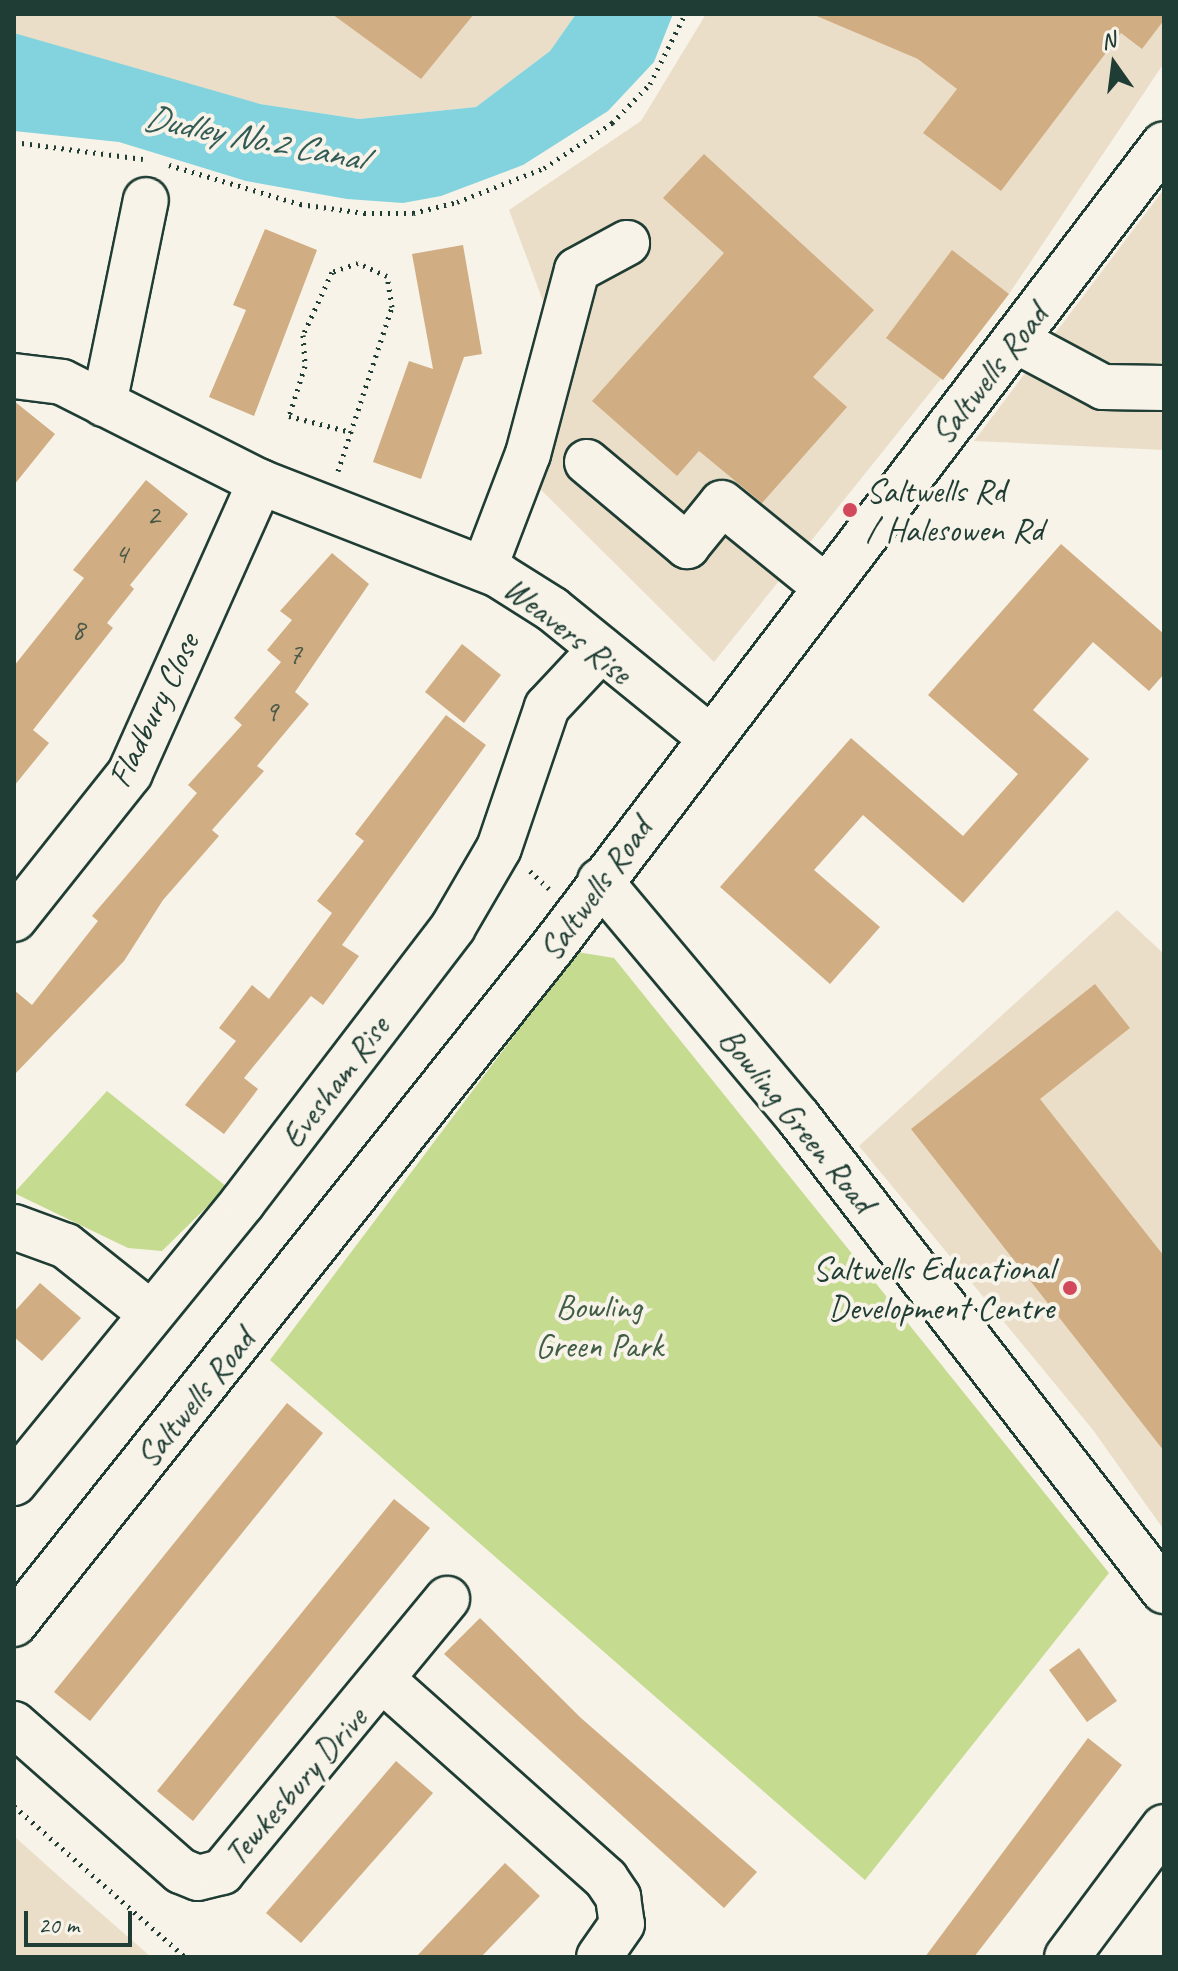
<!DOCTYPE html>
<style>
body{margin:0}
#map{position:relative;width:1178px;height:1971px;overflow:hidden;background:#f7f3e8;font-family:Caveat,sans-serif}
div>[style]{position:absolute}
.built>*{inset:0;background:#ebdec9}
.green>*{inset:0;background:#c5db90}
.water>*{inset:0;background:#83d3de}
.building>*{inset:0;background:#d0ad82}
.path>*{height:5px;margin-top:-2.5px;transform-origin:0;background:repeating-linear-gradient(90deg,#1f3d34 0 2px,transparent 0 8px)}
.roads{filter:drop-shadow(2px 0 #1f3d34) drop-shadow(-2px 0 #1f3d34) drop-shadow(0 2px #1f3d34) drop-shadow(0 -2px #1f3d34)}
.minor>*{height:44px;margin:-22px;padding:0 22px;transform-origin:22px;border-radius:22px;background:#f7f3e8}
.dots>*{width:22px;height:22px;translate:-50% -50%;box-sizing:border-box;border:4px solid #f7f3e8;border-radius:50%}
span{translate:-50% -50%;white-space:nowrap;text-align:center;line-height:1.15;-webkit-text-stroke:8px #f7f3e8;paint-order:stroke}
.number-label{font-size:30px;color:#4b5948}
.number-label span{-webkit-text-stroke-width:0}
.street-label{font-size:34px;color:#1f3d34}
.poi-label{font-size:34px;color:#1f3d34}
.left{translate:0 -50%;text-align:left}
.right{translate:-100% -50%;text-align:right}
.park-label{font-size:34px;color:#405d46}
.water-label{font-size:36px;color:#335b56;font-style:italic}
.frame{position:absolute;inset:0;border:16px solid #1f3d34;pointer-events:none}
.north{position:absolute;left:1074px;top:24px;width:80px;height:80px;-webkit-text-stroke:6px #f7f3e8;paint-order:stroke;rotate:346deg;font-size:22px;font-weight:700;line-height:32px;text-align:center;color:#1f3d34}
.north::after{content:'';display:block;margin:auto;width:28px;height:36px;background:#1f3d34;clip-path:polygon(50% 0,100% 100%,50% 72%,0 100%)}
.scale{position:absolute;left:24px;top:1911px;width:108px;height:36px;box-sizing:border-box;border:4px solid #1f3d34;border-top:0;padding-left:10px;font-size:24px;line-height:28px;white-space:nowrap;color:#1f3d34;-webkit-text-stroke:6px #f7f3e8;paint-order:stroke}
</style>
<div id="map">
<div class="built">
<div style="clip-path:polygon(14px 14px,576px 14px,550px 51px,476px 107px,359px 119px,260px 104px,125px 68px,14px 33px)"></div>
<div style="clip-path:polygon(706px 14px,1164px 14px,1164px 63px,1009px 294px,714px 662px,514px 463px,549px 317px,509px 210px,641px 121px)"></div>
<div style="clip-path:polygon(1164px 189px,1164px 450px,974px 441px)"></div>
<div style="clip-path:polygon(1117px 910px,1164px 954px,1164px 1530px,1093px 1430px,859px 1146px)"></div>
<div style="clip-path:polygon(14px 1836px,63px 1880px,151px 1957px,14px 1957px)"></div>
</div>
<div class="green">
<div style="clip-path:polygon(577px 952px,614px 958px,1109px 1573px,865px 1880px,270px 1360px)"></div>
<div style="clip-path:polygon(107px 1091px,227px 1187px,162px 1251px,128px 1248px,14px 1193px)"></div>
</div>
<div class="water">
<div style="clip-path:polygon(576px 14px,673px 14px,654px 62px,608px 111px,523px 165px,441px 196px,403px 203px,347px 199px,246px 181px,119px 142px,14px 131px,14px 33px,260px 104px,359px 119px,476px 107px,550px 51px)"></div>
</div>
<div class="building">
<div style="clip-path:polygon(332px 14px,474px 14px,421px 79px)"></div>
<div style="clip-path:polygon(812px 14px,1164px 14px,1164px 20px,1142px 49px,1121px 33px,1001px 191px,923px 133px,957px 89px,918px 59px)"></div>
<div style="clip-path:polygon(704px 154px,874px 310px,813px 377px,847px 407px,762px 503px,699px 451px,677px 476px,592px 401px,724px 253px,663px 198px)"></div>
<div style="clip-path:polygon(265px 229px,317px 250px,254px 416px,209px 397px,246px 310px,233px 305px)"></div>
<div style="clip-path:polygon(463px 245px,482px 354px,464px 357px,421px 479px,373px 462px,409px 361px,433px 369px,412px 254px)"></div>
<div style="clip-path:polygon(952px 250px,1009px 294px,943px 380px,886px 338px)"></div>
<div style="clip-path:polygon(14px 401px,55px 434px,14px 485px)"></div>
<div style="clip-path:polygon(146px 480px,188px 514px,130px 585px,134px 589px,107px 623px,113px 628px,33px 730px,49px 743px,14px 786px,14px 666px,84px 578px,73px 570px)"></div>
<div style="clip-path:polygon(1061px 544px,1164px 634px,1164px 674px,1149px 691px,1093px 642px,1033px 710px,1089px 759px,963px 903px,863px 815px,814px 870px,880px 927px,830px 984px,720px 887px,851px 738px,963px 836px,1018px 774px,928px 695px)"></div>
<div style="clip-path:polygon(332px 553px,369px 584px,295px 692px,309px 704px,257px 766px,264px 771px,212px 830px,219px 836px,163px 900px,124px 961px,14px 1075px,14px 990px,32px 1005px,98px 921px,92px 916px,197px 793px,188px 785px,242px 725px,234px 718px,281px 662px,267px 650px,292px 620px,280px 611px)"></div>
<div style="clip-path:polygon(462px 644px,501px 675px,464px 723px,425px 692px)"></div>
<div style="clip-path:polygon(446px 715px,486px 745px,342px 945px,359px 956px,323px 1005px,311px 996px,244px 1078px,258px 1089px,224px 1134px,185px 1105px,236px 1041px,219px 1028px,252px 985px,269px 999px,332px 913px,317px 901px,364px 841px,355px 834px)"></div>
<div style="clip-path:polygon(1095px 984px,1130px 1028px,1040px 1099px,1164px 1256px,1164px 1451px,911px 1129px)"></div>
<div style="clip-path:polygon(40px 1283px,81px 1318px,42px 1361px,14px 1337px,14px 1312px)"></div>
<div style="clip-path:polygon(287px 1403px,323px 1433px,90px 1721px,54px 1692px)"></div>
<div style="clip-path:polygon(394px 1499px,430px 1528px,193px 1821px,157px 1791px)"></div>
<div style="clip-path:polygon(480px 1618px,581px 1718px,757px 1872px,724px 1908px,444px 1654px)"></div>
<div style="clip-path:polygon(1079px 1648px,1117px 1701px,1087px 1722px,1049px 1670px)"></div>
<div style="clip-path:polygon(1088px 1738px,1122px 1765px,974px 1957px,925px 1957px)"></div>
<div style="clip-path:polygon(396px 1761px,433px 1793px,301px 1943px,266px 1913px)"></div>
<div style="clip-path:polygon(505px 1863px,540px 1896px,481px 1957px,416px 1957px)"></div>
</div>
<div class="path">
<div style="left:14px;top:142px;width:130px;rotate:7.5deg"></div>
<div style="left:169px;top:165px;width:137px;rotate:16.6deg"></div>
<div style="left:300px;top:204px;width:65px;rotate:8deg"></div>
<div style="left:364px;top:213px;width:49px"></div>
<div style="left:413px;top:213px;width:45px;rotate:-14deg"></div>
<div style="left:457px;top:202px;width:93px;rotate:-21.3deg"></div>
<div style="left:544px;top:168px;width:82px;rotate:-33.5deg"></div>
<div style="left:612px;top:123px;width:54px;rotate:-45.7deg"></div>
<div style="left:650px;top:84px;width:78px;rotate:-63.4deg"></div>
<div style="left:338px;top:471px;width:173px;rotate:-71.8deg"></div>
<div style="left:392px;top:307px;width:31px;rotate:-99deg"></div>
<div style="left:387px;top:276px;width:32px;rotate:-156deg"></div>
<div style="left:358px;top:263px;width:28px;rotate:161deg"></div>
<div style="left:332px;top:272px;width:69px;rotate:114.7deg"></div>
<div style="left:303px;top:335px;width:31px;rotate:86deg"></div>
<div style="left:305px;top:366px;width:52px;rotate:107.7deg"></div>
<div style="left:289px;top:416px;width:64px;rotate:14.5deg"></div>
<div style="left:530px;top:871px;width:26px;rotate:43deg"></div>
<div style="left:14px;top:1806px;width:228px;rotate:41.4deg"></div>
</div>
<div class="roads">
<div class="minor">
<div style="left:1015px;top:340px;width:100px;rotate:28.1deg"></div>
<div style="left:1103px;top:387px;width:61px;rotate:0.9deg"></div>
<div style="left:14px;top:376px;width:48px;rotate:7.1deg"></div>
<div style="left:62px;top:382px;width:222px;rotate:26.8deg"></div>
<div style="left:260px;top:482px;width:256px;rotate:21.3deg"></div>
<div style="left:498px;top:575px;width:64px;rotate:32.2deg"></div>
<div style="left:552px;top:609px;width:201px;rotate:39.1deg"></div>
<div style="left:104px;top:404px;width:208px;rotate:-78.4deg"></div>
<div style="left:587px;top:462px;width:131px;rotate:40deg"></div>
<div style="left:687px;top:546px;width:55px;rotate:-50.9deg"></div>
<div style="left:722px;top:503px;width:132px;rotate:39.1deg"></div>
<div style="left:484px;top:569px;width:123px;rotate:-69.1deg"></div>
<div style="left:528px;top:454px;width:190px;rotate:-75.1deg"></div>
<div style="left:577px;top:270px;width:57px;rotate:-28.4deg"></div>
<div style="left:600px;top:881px;width:308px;rotate:50deg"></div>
<div style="left:798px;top:1117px;width:599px;rotate:52.33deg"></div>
<div style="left:14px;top:919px;width:186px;rotate:-51.5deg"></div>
<div style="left:130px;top:773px;width:319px;rotate:-65.9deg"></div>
<div style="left:14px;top:1227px;width:55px;rotate:20.1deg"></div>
<div style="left:66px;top:1246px;width:106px;rotate:38.5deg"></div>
<div style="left:14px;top:1483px;width:362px;rotate:-50.8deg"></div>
<div style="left:243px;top:1202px;width:346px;rotate:-52.6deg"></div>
<div style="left:453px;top:927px;width:91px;rotate:-59.8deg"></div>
<div style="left:499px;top:848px;width:149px;rotate:-71.2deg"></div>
<div style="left:547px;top:707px;width:79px;rotate:-47deg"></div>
<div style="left:14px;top:1624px;width:864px;rotate:-51.49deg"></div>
<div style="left:552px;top:948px;width:1010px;rotate:-52.72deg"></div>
<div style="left:385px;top:1682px;width:296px;rotate:41.7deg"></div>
<div style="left:606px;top:1879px;width:22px;rotate:56deg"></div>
<div style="left:618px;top:1897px;width:27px;rotate:82deg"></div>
<div style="left:622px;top:1924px;width:40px;rotate:124.9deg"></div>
<div style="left:14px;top:1724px;width:222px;rotate:41.4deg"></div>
<div style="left:181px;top:1871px;width:18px;rotate:22deg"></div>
<div style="left:198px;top:1878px;width:25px;rotate:-14deg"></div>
<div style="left:222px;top:1872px;width:354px;rotate:-50.5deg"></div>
<div style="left:1067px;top:1957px;width:162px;rotate:-53.3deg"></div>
</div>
</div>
<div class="dots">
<div style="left:850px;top:510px;background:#d1495b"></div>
<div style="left:1070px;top:1288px;background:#d1495b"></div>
</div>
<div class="number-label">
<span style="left:153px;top:514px">2</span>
<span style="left:121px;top:553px">4</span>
<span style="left:78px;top:629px">8</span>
<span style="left:295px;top:653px">7</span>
<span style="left:271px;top:711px">9</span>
</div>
<div class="street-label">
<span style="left:989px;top:374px;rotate:-52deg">Saltwells Road</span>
<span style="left:568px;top:630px;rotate:38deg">Weavers Rise</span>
<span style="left:153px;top:710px;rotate:-64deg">Fladbury Close</span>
<span style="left:595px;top:889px;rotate:-54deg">Saltwells Road</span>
<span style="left:335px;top:1082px;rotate:-53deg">Evesham Rise</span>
<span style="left:797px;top:1120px;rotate:51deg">Bowling Green Road</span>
<span style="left:195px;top:1398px;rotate:-51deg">Saltwells Road</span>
<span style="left:295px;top:1786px;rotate:-49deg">Tewkesbury Drive</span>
</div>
<div class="poi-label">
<span class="left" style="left:866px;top:510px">Saltwells Rd<br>/ Halesowen Rd</span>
<span class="right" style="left:1054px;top:1288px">Saltwells Educational<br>Development Centre</span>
</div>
<div class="park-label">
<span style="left:599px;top:1326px">Bowling<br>Green Park</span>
</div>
<div class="water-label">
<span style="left:254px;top:138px;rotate:11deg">Dudley No.2 Canal</span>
</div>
<div class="frame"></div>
<div class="north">N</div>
<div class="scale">20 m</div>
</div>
